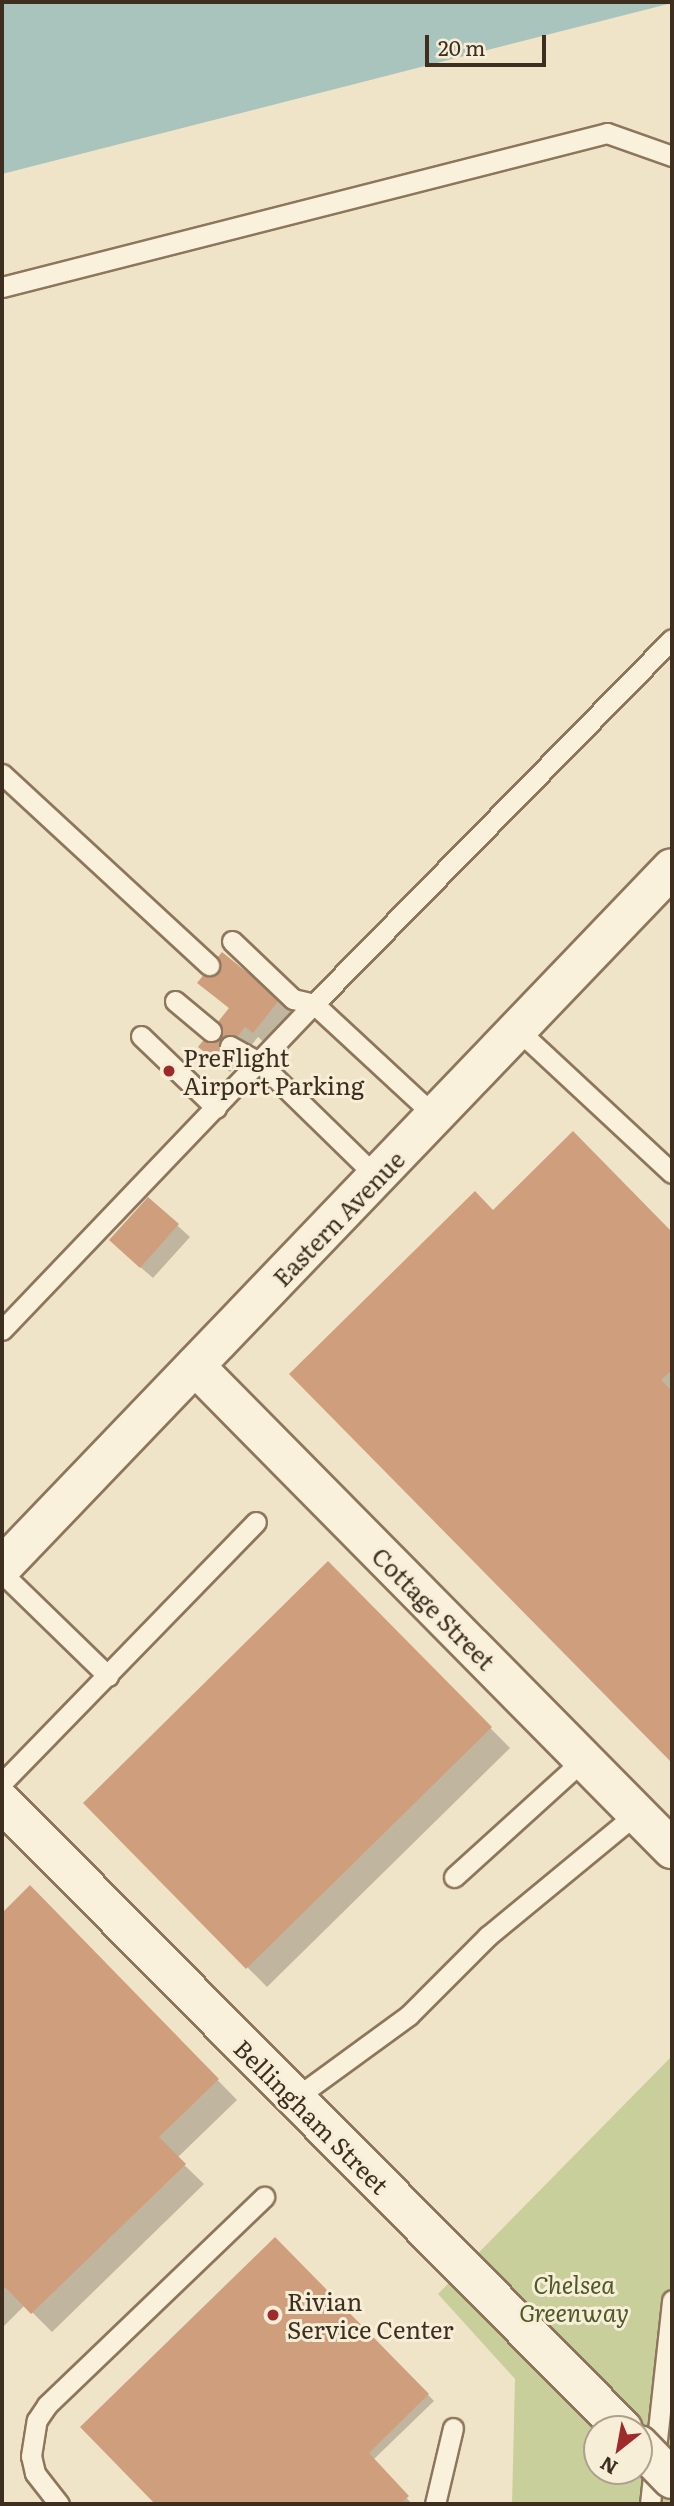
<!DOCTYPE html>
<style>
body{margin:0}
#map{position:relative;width:674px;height:2506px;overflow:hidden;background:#f0e4c8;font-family:Literata,serif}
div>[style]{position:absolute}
.green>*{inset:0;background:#c9cf9b}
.water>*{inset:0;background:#a9c4bc}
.shadow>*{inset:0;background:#0003}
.building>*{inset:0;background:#cf9f7d}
.roads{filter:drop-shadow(2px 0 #8d765c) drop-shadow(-2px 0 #8d765c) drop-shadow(0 2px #8d765c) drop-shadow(0 -2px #8d765c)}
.lane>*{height:19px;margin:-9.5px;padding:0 9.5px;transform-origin:9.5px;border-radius:9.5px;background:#faf1dc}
.street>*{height:38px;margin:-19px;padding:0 19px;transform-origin:19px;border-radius:19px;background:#faf1dc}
.secondary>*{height:38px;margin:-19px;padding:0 19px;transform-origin:19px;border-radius:19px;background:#faf1dc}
.bridges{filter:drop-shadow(2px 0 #8d765c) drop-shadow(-2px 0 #8d765c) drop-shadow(0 2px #8d765c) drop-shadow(0 -2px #8d765c)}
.street-bridge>*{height:38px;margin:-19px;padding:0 19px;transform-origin:19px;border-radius:19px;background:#faf1dc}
.dots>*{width:19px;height:19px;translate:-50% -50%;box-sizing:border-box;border:4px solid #f7eed8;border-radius:50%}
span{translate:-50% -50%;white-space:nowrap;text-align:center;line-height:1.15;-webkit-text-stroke:6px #f7eed8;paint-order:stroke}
.poi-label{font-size:24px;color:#3d2e20}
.left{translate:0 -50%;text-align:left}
.street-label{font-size:24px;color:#3d2e20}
.park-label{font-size:24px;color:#4d5a26;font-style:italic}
.frame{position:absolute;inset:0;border:4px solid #3d2e20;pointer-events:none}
.north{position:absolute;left:583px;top:2415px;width:70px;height:70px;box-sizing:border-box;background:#f7eed8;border:2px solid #ada18e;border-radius:50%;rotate:211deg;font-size:19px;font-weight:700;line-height:28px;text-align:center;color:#3d2e20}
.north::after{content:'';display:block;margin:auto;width:24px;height:32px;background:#9e2a2b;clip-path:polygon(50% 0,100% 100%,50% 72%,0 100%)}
.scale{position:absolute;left:425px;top:35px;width:121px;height:32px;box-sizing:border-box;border:4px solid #3d2e20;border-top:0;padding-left:9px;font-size:21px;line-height:24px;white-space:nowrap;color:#3d2e20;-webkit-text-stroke:5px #f7eed8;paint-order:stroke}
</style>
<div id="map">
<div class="green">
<div style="clip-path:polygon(evenodd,672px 2051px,672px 2504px,512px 2504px,515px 2379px,438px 2294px,671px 2057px,672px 2051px,597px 2429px,639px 2429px,639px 2471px,597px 2471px,597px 2429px)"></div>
</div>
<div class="water">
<div style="clip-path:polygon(2px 2px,672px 2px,672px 3px,2px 174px)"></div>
</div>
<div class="shadow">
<div style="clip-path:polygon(200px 983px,279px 1000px,291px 1012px,266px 1044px,258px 1037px,230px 1072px,200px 1047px,230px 1009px)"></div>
<div style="clip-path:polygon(573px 1134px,672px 1234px,672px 1761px,292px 1374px,494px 1212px)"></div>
<div style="clip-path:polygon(148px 1199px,190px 1237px,153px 1278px,123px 1252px)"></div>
<div style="clip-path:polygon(328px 1564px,510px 1748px,267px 1987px,85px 1803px)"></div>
<div style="clip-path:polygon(30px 1888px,237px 2100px,177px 2158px,204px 2184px,52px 2332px,25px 2305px,2px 2328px,2px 1915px)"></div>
<div style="clip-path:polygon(275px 2239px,434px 2401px,373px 2460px,412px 2504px,157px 2504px,82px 2427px)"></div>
</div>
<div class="building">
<div style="clip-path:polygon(222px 952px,280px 999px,253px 1033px,245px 1027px,217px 1062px,198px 1047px,229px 1008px,197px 983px)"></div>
<div style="clip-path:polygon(573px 1131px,672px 1232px,672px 1370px,661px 1380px,672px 1391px,672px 1763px,289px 1374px,475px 1191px,493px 1210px)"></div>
<div style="clip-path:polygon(148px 1197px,179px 1224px,140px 1268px,109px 1240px)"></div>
<div style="clip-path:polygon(328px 1561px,492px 1727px,246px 1969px,83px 1803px)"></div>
<div style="clip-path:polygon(30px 1885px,219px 2079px,159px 2137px,186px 2164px,31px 2314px,5px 2287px,2px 2290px,2px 1913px)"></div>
<div style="clip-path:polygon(275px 2237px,429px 2394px,369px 2453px,409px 2496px,400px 2504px,155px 2504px,80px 2427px)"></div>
</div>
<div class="roads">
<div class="lane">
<div style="left:2px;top:287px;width:624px;rotate:-14.28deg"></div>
<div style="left:607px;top:133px;width:69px;rotate:19.5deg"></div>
<div style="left:2px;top:774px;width:282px;rotate:42.7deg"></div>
<div style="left:232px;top:941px;width:84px;rotate:43.6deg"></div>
<div style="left:293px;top:999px;width:22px;rotate:13deg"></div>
<div style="left:314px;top:1004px;width:165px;rotate:42.8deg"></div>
<div style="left:175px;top:1001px;width:47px;rotate:39.8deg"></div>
<div style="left:518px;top:1030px;width:210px;rotate:42.9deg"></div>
<div style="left:141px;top:1036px;width:104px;rotate:43.8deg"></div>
<div style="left:230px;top:1046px;width:33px;rotate:29deg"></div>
<div style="left:259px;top:1062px;width:165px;rotate:44.3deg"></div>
<div style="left:2px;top:1330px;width:451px;rotate:-46.3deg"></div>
<div style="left:314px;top:1004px;width:511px;rotate:-45.55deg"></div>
<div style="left:2px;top:1573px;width:148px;rotate:44.2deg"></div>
<div style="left:2px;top:1783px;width:364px;rotate:-45.8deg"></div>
<div style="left:454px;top:1877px;width:176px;rotate:-42.2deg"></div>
<div style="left:294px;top:2099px;width:142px;rotate:-36.1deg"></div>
<div style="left:409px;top:2015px;width:112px;rotate:-45deg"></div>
<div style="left:488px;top:1936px;width:193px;rotate:-39.5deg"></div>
<div style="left:59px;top:2504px;width:39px;rotate:-128deg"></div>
<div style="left:35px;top:2473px;width:17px;rotate:-103deg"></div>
<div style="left:31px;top:2456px;width:36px;rotate:-81deg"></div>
<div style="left:37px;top:2420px;width:18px;rotate:-56deg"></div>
<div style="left:47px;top:2405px;width:301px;rotate:-43.8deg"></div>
<div style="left:435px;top:2504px;width:78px;rotate:-76.7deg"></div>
<div style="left:650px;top:2504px;width:205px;rotate:-83.8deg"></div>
</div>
<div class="street">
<div style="left:195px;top:1366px;width:679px;rotate:45.36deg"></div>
<div style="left:2px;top:1802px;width:882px;rotate:45.28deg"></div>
</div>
<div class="secondary">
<div style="left:2px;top:1567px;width:968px;rotate:-46.21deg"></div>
</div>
</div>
<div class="bridges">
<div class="street-bridge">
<div style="left:639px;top:2445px;width:47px;rotate:45.9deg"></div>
</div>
</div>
<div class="dots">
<div style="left:169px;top:1071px;background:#9e2a2b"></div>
<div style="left:273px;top:2315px;background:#9e2a2b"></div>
</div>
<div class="poi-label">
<span class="left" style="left:183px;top:1071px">PreFlight<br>Airport Parking</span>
<span class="left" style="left:287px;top:2315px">Rivian<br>Service Center</span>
</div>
<div class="street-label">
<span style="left:338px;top:1218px;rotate:-46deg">Eastern Avenue</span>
<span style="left:434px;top:1608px;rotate:45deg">Cottage Street</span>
<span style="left:312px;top:2116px;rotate:45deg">Bellingham Street</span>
</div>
<div class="park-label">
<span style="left:574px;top:2298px">Chelsea<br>Greenway</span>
</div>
<div class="frame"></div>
<div class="north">N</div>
<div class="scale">20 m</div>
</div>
